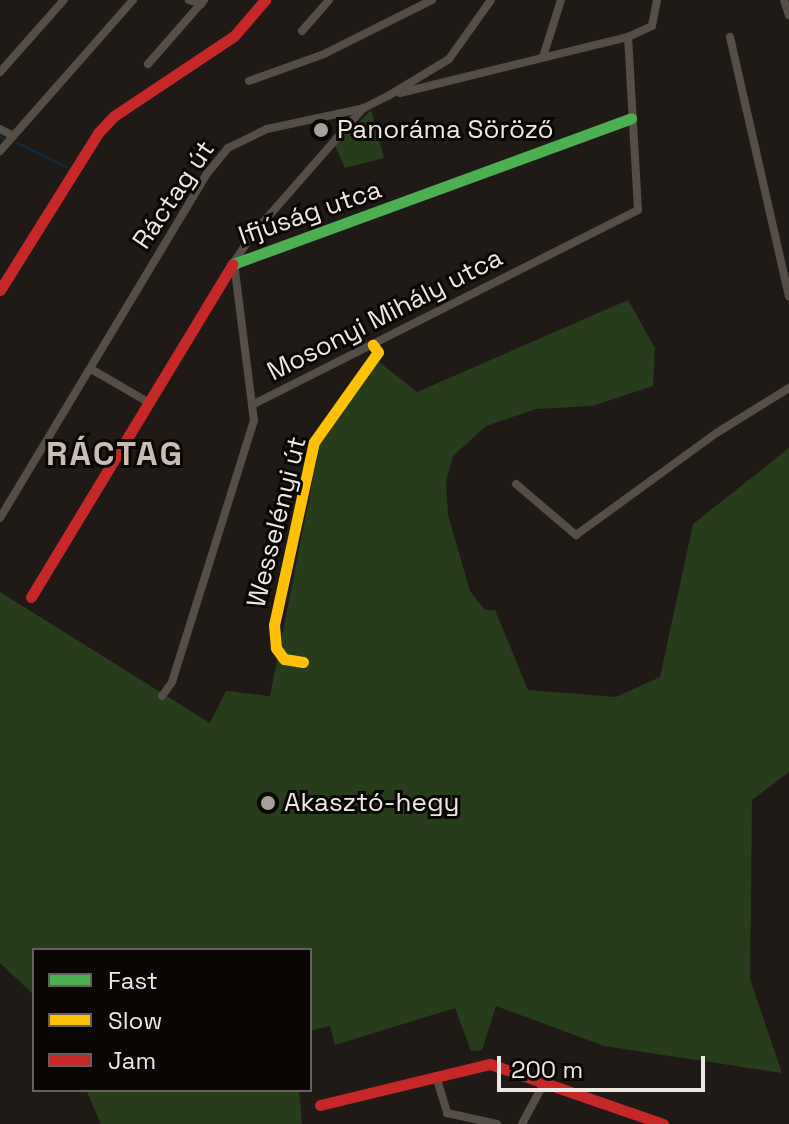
<!DOCTYPE html>
<meta charset="utf-8">
<style>
body{margin:0}
#map{position:relative;width:789px;height:1124px;overflow:hidden;background:#1f1a16;font-family:"Space Grotesk",sans-serif}
div>[style]{position:absolute}
.green>*{inset:0;background:#263c1a}
.stream>*{height:2px;margin:-1px;padding:0 1px;transform-origin:1px;border-radius:1px;background:#053248}
.street>*{height:8px;margin:-4px;padding:0 4px;transform-origin:4px;border-radius:4px;background:#554e46}
.fast>*{height:11px;margin:-5.5px;padding:0 5.5px;transform-origin:5.5px;border-radius:5.5px;background:#4caf50}
.slow>*{height:11px;margin:-5.5px;padding:0 5.5px;transform-origin:5.5px;border-radius:5.5px;background:#ffc107}
.jam>*{height:11px;margin:-5.5px;padding:0 5.5px;transform-origin:5.5px;border-radius:5.5px;background:#c62828}
.dots>*{width:22px;height:22px;translate:-50% -50%;box-sizing:border-box;border:4px solid #090604;border-radius:50%}
span{translate:-50% -50%;white-space:nowrap;text-align:center;line-height:1.15;-webkit-text-stroke:6px #090604;paint-order:stroke}
.poi-label{font-size:26px;color:#eee8e2}
.left{translate:0 -50%;text-align:left}
.street-label{font-size:26px;color:#eee8e2}
.district-label{font-size:34px;color:#c9bdb2;font-weight:700;letter-spacing:2px}
.legend{position:absolute;left:32px;top:948px;width:280px;height:144px;box-sizing:border-box;background:#090604;border:2px solid #65605d;margin:0;padding:10px 14px;list-style:none;font-size:24px;color:#eee8e2}
.legend li{display:flex;align-items:center;gap:16px;height:40px}
.legend b{width:40px;border:2px solid #65605d}
.scale{position:absolute;left:497px;top:1056px;width:208px;height:36px;box-sizing:border-box;border:4px solid #eee8e2;border-top:0;padding-left:10px;font-size:24px;line-height:28px;white-space:nowrap;color:#eee8e2;-webkit-text-stroke:6px #090604;paint-order:stroke}
</style>
<div id="map">
<div class="green">
<div style="clip-path:polygon(371px 110px,384px 158px,345px 168px,335px 146px)"></div>
<div style="clip-path:polygon(628px 300px,655px 348px,653px 386px,592px 406px,536px 409px,486px 426px,453px 456px,446px 481px,448px 515px,470px 591px,485px 610px,495px 610px,528px 690px,616px 697px,660px 677px,693px 524px,789px 448px,789px 772px,752px 800px,751px 905px,750px 979px,782px 1073px,604px 1046px,496px 1006px,482px 1050px,471px 1051px,455px 1008px,335px 1045px,330px 1026px,310px 1031px,310px 950px,34px 950px,34px 995px,0 963px,0 592px,210px 723px,226px 691px,270px 696px,320px 443px,378px 361px,417px 392px)"></div>
<div style="clip-path:polygon(86px 1090px,299px 1090px,302px 1124px,101px 1124px)"></div>
</div>
<div class="stream">
<div style="left:0;top:136px;width:4px;rotate:34deg"></div>
<div style="left:17px;top:143px;width:55px;rotate:26.1deg"></div>
</div>
<div class="street">
<div style="left:189px;top:0;width:13px;rotate:18deg"></div>
<div style="left:784px;top:0;width:16px;rotate:72deg"></div>
<div style="left:302px;top:31px;width:41px;rotate:-48.9deg"></div>
<div style="left:730px;top:37px;width:266px;rotate:77.2deg"></div>
<div style="left:543px;top:57px;width:60px;rotate:-72.5deg"></div>
<div style="left:148px;top:64px;width:85px;rotate:-48.8deg"></div>
<div style="left:0;top:72px;width:96px;rotate:-48.4deg"></div>
<div style="left:249px;top:81px;width:80px;rotate:-19.8deg"></div>
<div style="left:324px;top:54px;width:121px;rotate:-26.6deg"></div>
<div style="left:400px;top:93px;width:235px;rotate:-13.8deg"></div>
<div style="left:628px;top:37px;width:26px;rotate:-25deg"></div>
<div style="left:652px;top:26px;width:26px;rotate:-79deg"></div>
<div style="left:0;top:129px;width:13px;rotate:27deg"></div>
<div style="left:0;top:151px;width:201px;rotate:-48.6deg"></div>
<div style="left:91px;top:369px;width:66px;rotate:30.1deg"></div>
<div style="left:254px;top:404px;width:430px;rotate:-26.8deg"></div>
<div style="left:638px;top:210px;width:173px;rotate:-93.3deg"></div>
<div style="left:516px;top:484px;width:79px;rotate:40.4deg"></div>
<div style="left:576px;top:535px;width:175px;rotate:-36deg"></div>
<div style="left:718px;top:432px;width:84px;rotate:-31.8deg"></div>
<div style="left:0;top:518px;width:400px;rotate:-59deg"></div>
<div style="left:206px;top:175px;width:35px;rotate:-51deg"></div>
<div style="left:228px;top:148px;width:43px;rotate:-26deg"></div>
<div style="left:267px;top:129px;width:99px;rotate:-12.2deg"></div>
<div style="left:364px;top:108px;width:27px;rotate:-27deg"></div>
<div style="left:388px;top:96px;width:71px;rotate:-31.2deg"></div>
<div style="left:449px;top:59px;width:72px;rotate:-54.6deg"></div>
<div style="left:162px;top:696px;width:17px;rotate:-54deg"></div>
<div style="left:172px;top:682px;width:274px;rotate:-72.6deg"></div>
<div style="left:254px;top:421px;width:160px;rotate:-97.2deg"></div>
<div style="left:234px;top:262px;width:32px;rotate:-56deg"></div>
<div style="left:252px;top:235px;width:169px;rotate:-48.8deg"></div>
<div style="left:436px;top:1076px;width:39px;rotate:73deg"></div>
<div style="left:447px;top:1113px;width:51px;rotate:12.4deg"></div>
<div style="left:522px;top:1124px;width:47px;rotate:-61.8deg"></div>
</div>
<div class="fast">
<div style="left:233px;top:264px;width:424px;rotate:-20.1deg"></div>
</div>
<div class="slow">
<div style="left:303px;top:662px;width:19px;rotate:-171deg"></div>
<div style="left:284px;top:659px;width:14px;rotate:-126deg"></div>
<div style="left:276px;top:648px;width:23px;rotate:-95deg"></div>
<div style="left:274px;top:625px;width:187px;rotate:-77.7deg"></div>
<div style="left:314px;top:442px;width:110px;rotate:-54.6deg"></div>
<div style="left:378px;top:352px;width:9px;rotate:-126deg"></div>
</div>
<div class="jam">
<div style="left:0;top:290px;width:185px;rotate:-58deg"></div>
<div style="left:98px;top:133px;width:23px;rotate:-47deg"></div>
<div style="left:114px;top:116px;width:144px;rotate:-33.7deg"></div>
<div style="left:234px;top:36px;width:48px;rotate:-49.3deg"></div>
<div style="left:31px;top:597px;width:389px;rotate:-58.8deg"></div>
<div style="left:320px;top:1105px;width:175px;rotate:-13.6deg"></div>
<div style="left:490px;top:1064px;width:183px;rotate:19.1deg"></div>
</div>
<div class="dots">
<div style="left:321px;top:130px;background:#a6a09b"></div>
<div style="left:268px;top:803px;background:#a6a09b"></div>
</div>
<div class="poi-label">
<span class="left" style="left:337px;top:130px">Panoráma Söröző</span>
<span class="left" style="left:284px;top:803px">Akasztó-hegy</span>
</div>
<div class="street-label">
<span style="left:174px;top:195px;rotate:-56deg">Ráctag út</span>
<span style="left:310px;top:213px;rotate:-19deg">Ifjúság utca</span>
<span style="left:385px;top:315px;rotate:-27deg">Mosonyi Mihály utca</span>
<span style="left:277px;top:522px;rotate:-76deg">Wesselényi út</span>
</div>
<div class="district-label">
<span style="left:115px;top:454px">RÁCTAG</span>
</div>
<ul class="legend">
<li><b style="height:10px;background:#4caf50"></b>Fast</li>
<li><b style="height:10px;background:#ffc107"></b>Slow</li>
<li><b style="height:10px;background:#c62828"></b>Jam</li>
</ul>
<div class="scale">200 m</div>
</div>
